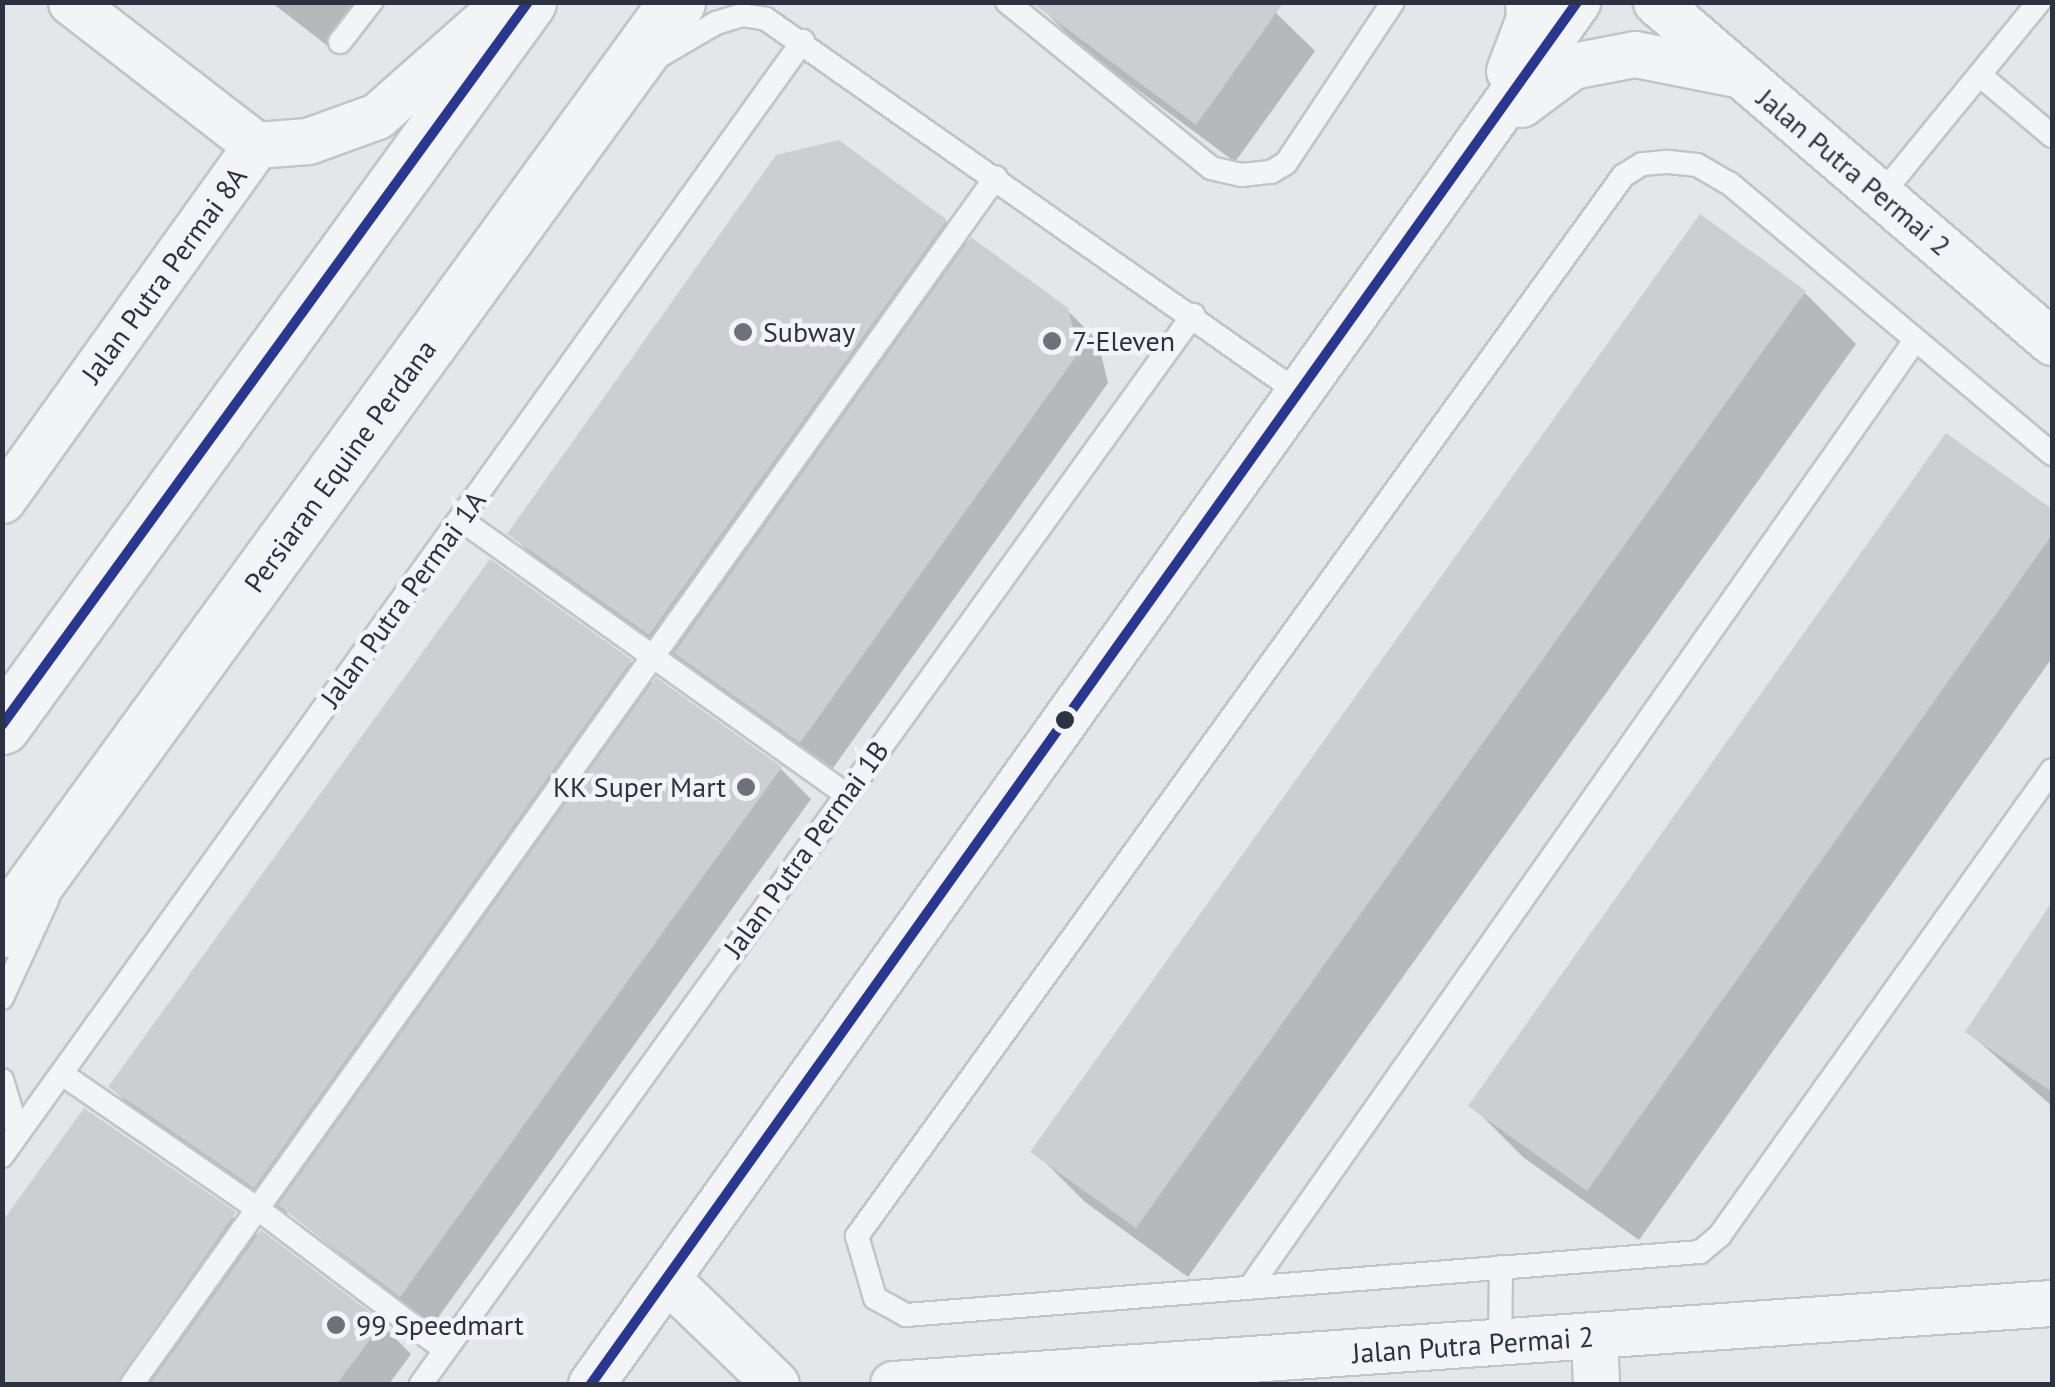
<!DOCTYPE html>
<style>
body{margin:0}
#map{position:relative;width:2055px;height:1387px;overflow:hidden;background:#e4e6e9;font-family:"PT Sans",sans-serif}
div>[style]{position:absolute}
.shadow>*{inset:0;background:#0003}
.building>*{inset:0;background:#ccced1}
.roads{filter:drop-shadow(2px 0 #c2c4c7) drop-shadow(-2px 0 #c2c4c7) drop-shadow(0 2px #c2c4c7) drop-shadow(0 -2px #c2c4c7)}
.service>*{height:22px;margin:-11px;padding:0 11px;transform-origin:11px;border-radius:11px;background:#f3f4f6}
.minor>*{height:45px;margin:-22.5px;padding:0 22.5px;transform-origin:22.5px;border-radius:22.5px;background:#f3f4f6}
.tertiary>*{height:55px;margin:-27.5px;padding:0 27.5px;transform-origin:27.5px;border-radius:27.5px;background:#f3f4f6}
.bus-1>*{height:10px;margin:-5px;padding:0 5px;transform-origin:5px;border-radius:5px;background:#283890}
.dots>*{width:28px;height:28px;translate:-50% -50%;box-sizing:border-box;border:5px solid #f2f4f8;border-radius:50%}
span{translate:-50% -50%;white-space:nowrap;text-align:center;line-height:1.15;-webkit-text-stroke:9px #f2f4f8;paint-order:stroke}
.street-label{font-size:28px;color:#2b3242}
.poi-label{font-size:28px;color:#2b3242}
.left{translate:0 -50%;text-align:left}
.right{translate:-100% -50%;text-align:right}
.frame{position:absolute;inset:0;border:5px solid #2b3242;pointer-events:none}
</style>
<div id="map">
<div class="shadow">
<div style="clip-path:polygon(271px 2px,376px 2px,338px 54px)"></div>
<div style="clip-path:polygon(1041px 7px,1276px 13px,1315px 51px,1235px 162px,1079px 46px)"></div>
<div style="clip-path:polygon(945px 221px,969px 245px,1067px 310px,1098px 341px,1108px 383px,833px 768px,541px 564px,511px 534px)"></div>
<div style="clip-path:polygon(1805px 293px,1856px 344px,1188px 1277px,1085px 1202px,1034px 1151px)"></div>
<div style="clip-path:polygon(1947px 436px,2052px 512px,2052px 658px,1639px 1240px,1523px 1157px,1472px 1106px)"></div>
<div style="clip-path:polygon(630px 662px,654px 685px,657px 681px,781px 769px,811px 799px,432px 1326px,288px 1212px,285px 1216px,141px 1117px,111px 1087px)"></div>
<div style="clip-path:polygon(2052px 906px,2052px 1106px,1968px 1032px)"></div>
<div style="clip-path:polygon(85px 1111px,381px 1324px,411px 1354px,389px 1384px,2px 1384px,2px 1226px)"></div>
</div>
<div class="building">
<div style="clip-path:polygon(1031px 2px,1284px 2px,1196px 125px)"></div>
<div style="clip-path:polygon(839px 140px,947px 220px,649px 635px,507px 534px,776px 155px)"></div>
<div style="clip-path:polygon(1700px 214px,1806px 291px,1136px 1228px,1030px 1152px)"></div>
<div style="clip-path:polygon(971px 237px,1068px 308px,1079px 352px,800px 743px,674px 653px)"></div>
<div style="clip-path:polygon(1946px 433px,2052px 509px,2052px 535px,1587px 1191px,1468px 1106px)"></div>
<div style="clip-path:polygon(490px 559px,632px 660px,254px 1188px,108px 1087px)"></div>
<div style="clip-path:polygon(656px 677px,782px 767px,400px 1297px,278px 1205px)"></div>
<div style="clip-path:polygon(2052px 902px,2052px 1092px,1965px 1032px)"></div>
<div style="clip-path:polygon(84px 1108px,236px 1212px,117px 1384px,2px 1384px,2px 1222px)"></div>
<div style="clip-path:polygon(261px 1230px,383px 1322px,337px 1384px,150px 1384px)"></div>
</div>
<div class="roads">
<div class="service">
<div style="left:1007px;top:2px;width:263px;rotate:39.1deg"></div>
<div style="left:1211px;top:168px;width:31px;rotate:13deg"></div>
<div style="left:1241px;top:175px;width:30px;rotate:-6deg"></div>
<div style="left:1271px;top:172px;width:17px;rotate:-31deg"></div>
<div style="left:1286px;top:163px;width:193px;rotate:-56.4deg"></div>
<div style="left:340px;top:42px;width:51px;rotate:-52.2deg"></div>
<div style="left:656px;top:58px;width:69px;rotate:-30.3deg"></div>
<div style="left:716px;top:23px;width:27px;rotate:-17deg"></div>
<div style="left:742px;top:15px;width:24px;rotate:9deg"></div>
<div style="left:766px;top:19px;width:651px;rotate:35.06deg"></div>
<div style="left:1981px;top:76px;width:93px;rotate:40.2deg"></div>
<div style="left:1881px;top:195px;width:249px;rotate:-50.7deg"></div>
<div style="left:2052px;top:454px;width:420px;rotate:-140deg"></div>
<div style="left:1730px;top:184px;width:38px;rotate:-150deg"></div>
<div style="left:1697px;top:165px;width:31px;rotate:-174deg"></div>
<div style="left:1666px;top:162px;width:24px;rotate:175deg"></div>
<div style="left:1642px;top:164px;width:22px;rotate:148deg"></div>
<div style="left:1623px;top:176px;width:1308px;rotate:125.85deg"></div>
<div style="left:857px;top:1236px;width:65px;rotate:73.8deg"></div>
<div style="left:875px;top:1298px;width:35px;rotate:29deg"></div>
<div style="left:906px;top:1315px;width:796px;rotate:-4.54deg"></div>
<div style="left:1700px;top:1252px;width:26px;rotate:-40deg"></div>
<div style="left:1720px;top:1235px;width:571px;rotate:-54.47deg"></div>
<div style="left:460px;top:519px;width:474px;rotate:35.5deg"></div>
<div style="left:2px;top:998px;width:108px;rotate:-65.3deg"></div>
<div style="left:65px;top:1076px;width:234px;rotate:34.6deg"></div>
<div style="left:258px;top:1209px;width:233px;rotate:37deg"></div>
<div style="left:2px;top:1080px;width:55px;rotate:73.2deg"></div>
<div style="left:2px;top:1156px;width:1373px;rotate:-54.31deg"></div>
<div style="left:1250px;top:1287px;width:1155px;rotate:-54.91deg"></div>
<div style="left:1500px;top:1343px;width:76px;rotate:-89.2deg"></div>
<div style="left:132px;top:1384px;width:1484px;rotate:-54.4deg"></div>
<div style="left:421px;top:1384px;width:1319px;rotate:-54.16deg"></div>
</div>
<div class="minor">
<div style="left:71px;top:2px;width:234px;rotate:37.7deg"></div>
<div style="left:1656px;top:2px;width:522px;rotate:40.65deg"></div>
<div style="left:1509px;top:71px;width:57px;rotate:-69.3deg"></div>
<div style="left:1529px;top:18px;width:16px;rotate:-94deg"></div>
<div style="left:1521px;top:104px;width:64px;rotate:-36.7deg"></div>
<div style="left:1572px;top:66px;width:64px;rotate:-10.8deg"></div>
<div style="left:1635px;top:54px;width:103px;rotate:11.2deg"></div>
<div style="left:256px;top:145px;width:52px;rotate:-4.4deg"></div>
<div style="left:308px;top:141px;width:73px;rotate:-19.9deg"></div>
<div style="left:377px;top:116px;width:172px;rotate:-41.5deg"></div>
<div style="left:2px;top:500px;width:437px;rotate:-54.4deg"></div>
<div style="left:667px;top:1279px;width:151px;rotate:43.9deg"></div>
<div style="left:1594px;top:1336px;width:48px;rotate:87.6deg"></div>
<div style="left:591px;top:1384px;width:1698px;rotate:-54.49deg"></div>
<div style="left:893px;top:1384px;width:1162px;rotate:-4deg"></div>
</div>
<div class="tertiary">
<div style="left:2px;top:726px;width:895px;rotate:-54deg"></div>
<div style="left:2px;top:929px;width:1147px;rotate:-53.94deg"></div>
</div>
</div>
<div class="bus-1">
<div style="left:2px;top:725px;width:894px;rotate:-53.96deg"></div>
<div style="left:591px;top:1384px;width:1698px;rotate:-54.49deg"></div>
</div>
<div class="dots">
<div style="left:743px;top:332px;background:#6c717c"></div>
<div style="left:1052px;top:341px;background:#6c717c"></div>
<div style="left:1065px;top:720px;background:#2b3242"></div>
<div style="left:746px;top:787px;background:#6c717c"></div>
<div style="left:336px;top:1325px;background:#6c717c"></div>
</div>
<div class="street-label">
<span style="left:1854px;top:172px;rotate:40deg">Jalan Putra Permai 2</span>
<span style="left:164px;top:275px;rotate:-54deg">Jalan Putra Permai 8A</span>
<span style="left:340px;top:466px;rotate:-54deg">Persiaran Equine Perdana</span>
<span style="left:403px;top:599px;rotate:-54deg">Jalan Putra Permai 1A</span>
<span style="left:806px;top:849px;rotate:-54deg">Jalan Putra Permai 1B</span>
<span style="left:1473px;top:1345px;rotate:-4deg">Jalan Putra Permai 2</span>
</div>
<div class="poi-label">
<span class="left" style="left:763px;top:332px">Subway</span>
<span class="left" style="left:1072px;top:341px">7-Eleven</span>
<span class="right" style="left:726px;top:787px">KK Super Mart</span>
<span class="left" style="left:356px;top:1325px">99 Speedmart</span>
</div>
<div class="frame"></div>
</div>
